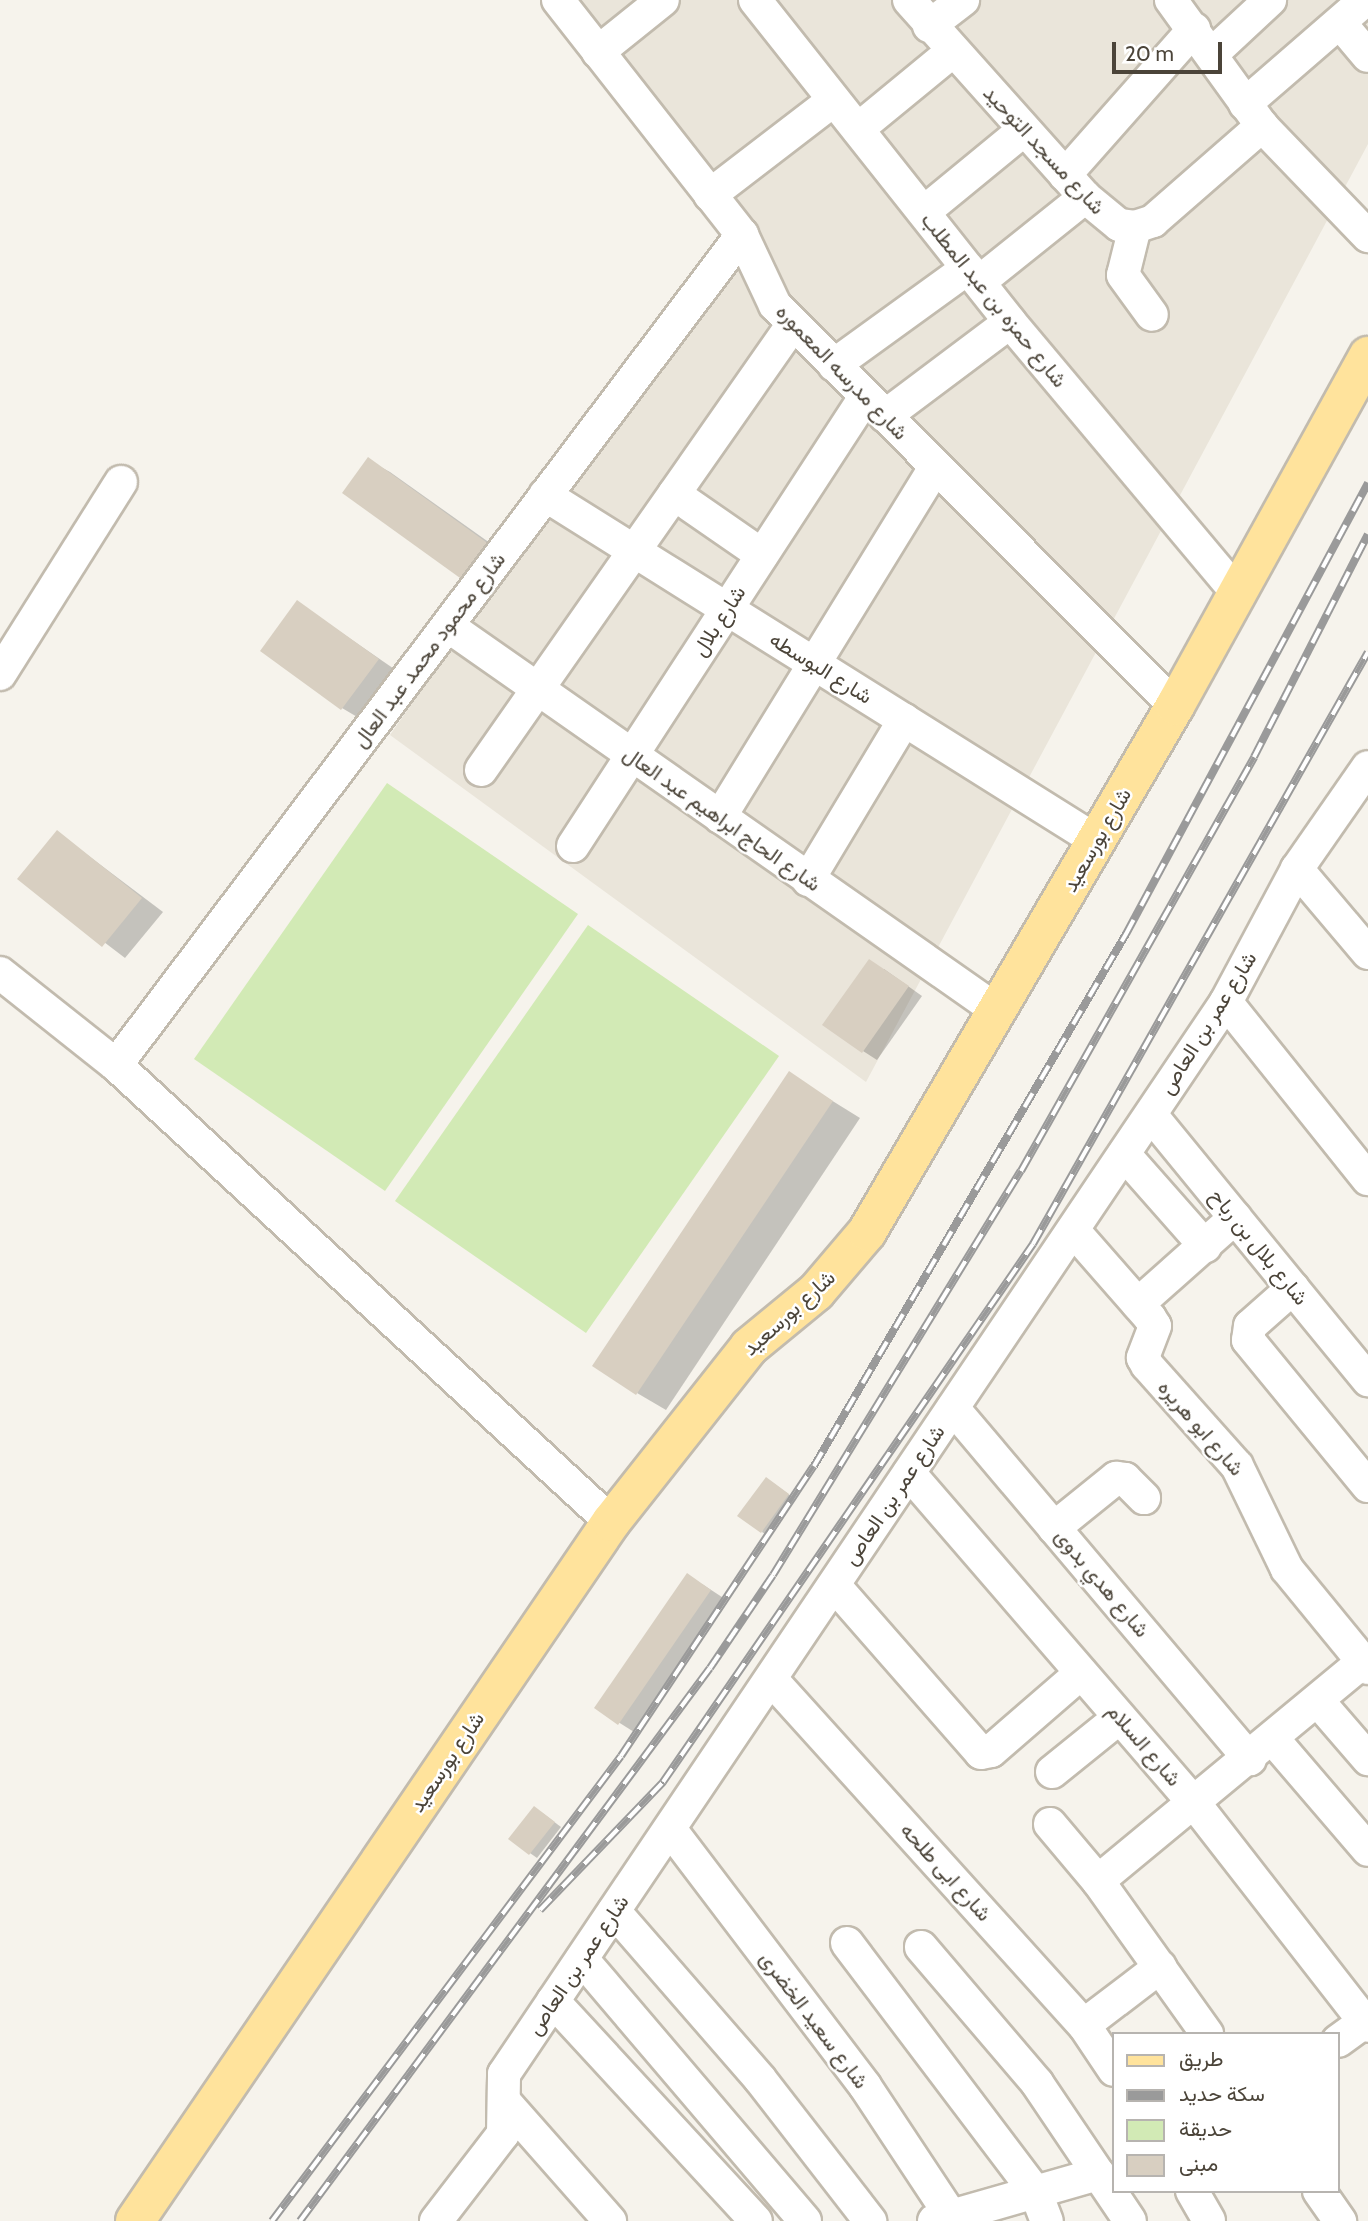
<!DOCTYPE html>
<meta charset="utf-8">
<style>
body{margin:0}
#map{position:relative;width:1368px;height:2221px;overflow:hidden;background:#f6f3ec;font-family:Cabin,Vazirmatn,sans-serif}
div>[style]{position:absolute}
.residential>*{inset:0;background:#eae5da}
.green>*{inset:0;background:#d2eab5}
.shadow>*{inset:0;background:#0003}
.building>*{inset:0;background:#d8cfc1}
.roads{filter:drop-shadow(2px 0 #c2bbae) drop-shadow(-2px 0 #c2bbae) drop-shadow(0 2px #c2bbae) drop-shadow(0 -2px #c2bbae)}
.minor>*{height:32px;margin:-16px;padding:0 16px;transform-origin:16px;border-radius:16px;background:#fff}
.primary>*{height:38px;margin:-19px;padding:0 19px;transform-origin:19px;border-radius:19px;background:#ffe39c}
.rail>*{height:8px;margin-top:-4px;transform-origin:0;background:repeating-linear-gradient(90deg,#fff 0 16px,#9a9a9a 0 32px);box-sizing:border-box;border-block:2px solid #9a9a9a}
span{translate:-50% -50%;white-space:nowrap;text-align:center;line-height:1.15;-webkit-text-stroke:5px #fff;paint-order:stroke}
.street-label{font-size:21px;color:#4b4439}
.legend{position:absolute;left:1112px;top:2032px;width:228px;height:161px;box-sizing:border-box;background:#fff;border:2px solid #b7b4b0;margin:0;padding:9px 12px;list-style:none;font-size:21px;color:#4b4439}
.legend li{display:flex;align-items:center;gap:14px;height:35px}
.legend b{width:35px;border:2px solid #b7b4b0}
.scale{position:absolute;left:1112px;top:42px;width:110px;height:32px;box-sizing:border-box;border:4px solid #4b4439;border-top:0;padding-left:9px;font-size:21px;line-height:24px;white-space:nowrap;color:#4b4439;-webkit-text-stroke:5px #fff;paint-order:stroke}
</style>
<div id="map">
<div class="residential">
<div style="clip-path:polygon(579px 0,1368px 0,1368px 144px,866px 1082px,390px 735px,749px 217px)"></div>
</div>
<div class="green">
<div style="clip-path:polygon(387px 783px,578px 914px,385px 1191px,194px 1059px)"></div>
<div style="clip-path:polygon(588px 925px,779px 1056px,586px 1333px,395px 1201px)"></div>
</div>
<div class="shadow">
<div style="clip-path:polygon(368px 460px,390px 472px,514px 560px,468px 582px)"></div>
<div style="clip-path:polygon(297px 602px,400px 673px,364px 721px,342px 708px)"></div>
<div style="clip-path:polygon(57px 832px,163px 912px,125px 958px,20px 878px)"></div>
<div style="clip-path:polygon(884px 969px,922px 996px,877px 1060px,863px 1051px)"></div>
<div style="clip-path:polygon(789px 1074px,860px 1118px,666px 1410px,637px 1393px)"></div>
<div style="clip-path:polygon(773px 1483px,795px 1499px,768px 1536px,762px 1532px)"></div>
<div style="clip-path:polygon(702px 1584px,725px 1599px,634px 1732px,596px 1708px)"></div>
<div style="clip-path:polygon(541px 1812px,561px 1827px,537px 1858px,510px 1839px)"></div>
</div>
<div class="building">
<div style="clip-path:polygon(368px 457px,493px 547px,467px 583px,342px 493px)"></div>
<div style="clip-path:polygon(297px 600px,379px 659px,341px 710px,260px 651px)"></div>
<div style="clip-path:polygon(57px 830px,142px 898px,102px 947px,17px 879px)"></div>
<div style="clip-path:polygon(869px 959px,909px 986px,862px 1053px,822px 1025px)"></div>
<div style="clip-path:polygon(789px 1071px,833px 1101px,636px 1395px,592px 1366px)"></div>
<div style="clip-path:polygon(766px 1477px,789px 1494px,761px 1533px,737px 1516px)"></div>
<div style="clip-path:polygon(687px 1573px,711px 1590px,618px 1725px,594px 1708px)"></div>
<div style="clip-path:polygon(534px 1806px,555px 1822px,529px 1855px,508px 1839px)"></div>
</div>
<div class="roads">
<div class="minor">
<div style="left:558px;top:0;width:298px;rotate:51.9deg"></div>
<div style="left:742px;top:235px;width:77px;rotate:64.8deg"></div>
<div style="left:775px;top:305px;width:566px;rotate:45.07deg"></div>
<div style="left:755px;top:0;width:411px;rotate:51.6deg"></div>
<div style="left:1010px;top:322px;width:356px;rotate:50deg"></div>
<div style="left:909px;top:0;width:264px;rotate:48.2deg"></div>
<div style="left:1085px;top:197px;width:44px;rotate:39.5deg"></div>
<div style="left:1119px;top:225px;width:16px;rotate:7deg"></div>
<div style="left:1135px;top:227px;width:19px;rotate:-18deg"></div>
<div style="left:1153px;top:221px;width:145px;rotate:-41.1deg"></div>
<div style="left:1171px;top:0;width:155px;rotate:54.2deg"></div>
<div style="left:1262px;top:126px;width:153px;rotate:46.1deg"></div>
<div style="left:1340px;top:23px;width:43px;rotate:49.7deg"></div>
<div style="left:929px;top:26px;width:43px;rotate:-37.4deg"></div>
<div style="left:598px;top:52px;width:83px;rotate:-38.7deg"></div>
<div style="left:1213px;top:53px;width:78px;rotate:-42.9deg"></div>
<div style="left:1245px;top:104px;width:159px;rotate:-40.9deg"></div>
<div style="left:858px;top:129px;width:123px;rotate:-39.4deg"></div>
<div style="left:1065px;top:175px;width:195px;rotate:-48.5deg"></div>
<div style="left:710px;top:195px;width:156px;rotate:-37.5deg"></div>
<div style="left:924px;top:212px;width:129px;rotate:-39.4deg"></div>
<div style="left:1135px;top:227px;width:49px;rotate:104deg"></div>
<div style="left:1123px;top:275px;width:49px;rotate:54.1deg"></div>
<div style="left:979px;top:282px;width:136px;rotate:-38.7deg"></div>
<div style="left:834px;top:365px;width:165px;rotate:-35.9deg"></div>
<div style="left:885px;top:416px;width:156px;rotate:-36.9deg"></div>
<div style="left:674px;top:494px;width:107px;rotate:34.7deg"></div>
<div style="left:545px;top:495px;width:651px;rotate:32.08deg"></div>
<div style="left:448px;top:626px;width:671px;rotate:34.99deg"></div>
<div style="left:0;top:674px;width:227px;rotate:-57.8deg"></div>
<div style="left:481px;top:770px;width:544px;rotate:-55.03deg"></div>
<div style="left:720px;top:817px;width:411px;rotate:-58.4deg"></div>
<div style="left:573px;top:846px;width:536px;rotate:-56.96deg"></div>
<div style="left:1297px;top:869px;width:110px;rotate:49.8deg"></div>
<div style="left:808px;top:880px;width:187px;rotate:-59deg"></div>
<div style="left:0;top:973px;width:148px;rotate:38.4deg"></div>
<div style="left:116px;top:1065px;width:674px;rotate:42.71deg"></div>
<div style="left:1226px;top:1002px;width:227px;rotate:51.3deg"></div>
<div style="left:116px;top:1065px;width:1040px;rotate:-52.98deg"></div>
<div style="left:1151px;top:1115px;width:343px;rotate:50.7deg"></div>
<div style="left:1124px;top:1154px;width:123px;rotate:48.6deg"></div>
<div style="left:1073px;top:1230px;width:117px;rotate:48.8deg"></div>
<div style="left:1150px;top:1318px;width:9px;rotate:58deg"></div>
<div style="left:1155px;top:1326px;width:34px;rotate:111deg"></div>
<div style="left:1143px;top:1358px;width:8px;rotate:60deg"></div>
<div style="left:1147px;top:1365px;width:135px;rotate:48.3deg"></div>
<div style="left:1237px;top:1466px;width:114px;rotate:64.1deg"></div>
<div style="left:1287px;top:1569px;width:128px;rotate:50.7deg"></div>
<div style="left:1293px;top:1288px;width:57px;rotate:138.5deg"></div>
<div style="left:1250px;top:1326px;width:14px;rotate:98deg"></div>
<div style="left:1248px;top:1340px;width:189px;rotate:50.6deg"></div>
<div style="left:1138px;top:1304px;width:130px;rotate:-41.6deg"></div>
<div style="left:953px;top:1408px;width:460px;rotate:49.8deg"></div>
<div style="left:909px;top:1473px;width:437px;rotate:49.2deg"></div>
<div style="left:1195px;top:1804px;width:281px;rotate:52.1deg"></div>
<div style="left:1054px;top:1528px;width:80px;rotate:-38.9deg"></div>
<div style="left:1116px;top:1478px;width:9px;rotate:6deg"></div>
<div style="left:1125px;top:1479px;width:27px;rotate:45deg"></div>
<div style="left:834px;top:1585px;width:223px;rotate:48.8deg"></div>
<div style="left:981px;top:1753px;width:10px;rotate:-11deg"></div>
<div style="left:991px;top:1751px;width:119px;rotate:-40.9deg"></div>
<div style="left:771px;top:1679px;width:467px;rotate:47.9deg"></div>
<div style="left:1084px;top:2025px;width:54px;rotate:56.3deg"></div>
<div style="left:1318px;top:1701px;width:77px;rotate:49.2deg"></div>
<div style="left:1273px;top:1739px;width:146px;rotate:49.4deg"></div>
<div style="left:1052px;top:1772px;width:86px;rotate:-38.9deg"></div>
<div style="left:1050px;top:1824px;width:75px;rotate:49.9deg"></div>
<div style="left:1098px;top:1881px;width:188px;rotate:54.5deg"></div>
<div style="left:670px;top:1829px;width:323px;rotate:52.8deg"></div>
<div style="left:865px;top:2086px;width:156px;rotate:56.5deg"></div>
<div style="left:1098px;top:1881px;width:344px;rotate:-39.6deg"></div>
<div style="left:614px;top:1911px;width:223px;rotate:49deg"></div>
<div style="left:760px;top:2079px;width:180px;rotate:52.2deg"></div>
<div style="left:847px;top:1943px;width:313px;rotate:52.9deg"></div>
<div style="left:1036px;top:2193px;width:30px;rotate:69deg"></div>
<div style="left:921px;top:1947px;width:179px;rotate:49.5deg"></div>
<div style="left:1037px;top:2083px;width:166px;rotate:56deg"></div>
<div style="left:582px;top:1959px;width:344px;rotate:49.6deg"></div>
<div style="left:553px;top:2001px;width:299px;rotate:47.3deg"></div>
<div style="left:1084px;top:2025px;width:96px;rotate:-37.3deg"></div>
<div style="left:1338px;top:2041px;width:32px;rotate:-36deg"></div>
<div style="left:505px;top:2102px;width:159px;rotate:48.6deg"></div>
<div style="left:1192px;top:2191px;width:34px;rotate:60deg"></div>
<div style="left:1319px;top:2191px;width:37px;rotate:55deg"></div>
<div style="left:436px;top:2221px;width:110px;rotate:-52.4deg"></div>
<div style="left:503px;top:2134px;width:60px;rotate:-89deg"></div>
<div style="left:504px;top:2074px;width:1292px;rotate:-56.04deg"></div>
<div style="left:1226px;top:1002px;width:151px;rotate:-61.9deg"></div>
<div style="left:1297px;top:869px;width:124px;rotate:-55.2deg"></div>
<div style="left:934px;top:2221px;width:171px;rotate:-16deg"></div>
</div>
<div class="primary">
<div style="left:135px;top:2221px;width:846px;rotate:-55.75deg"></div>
<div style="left:611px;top:1522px;width:223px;rotate:-51.7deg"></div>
<div style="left:749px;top:1347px;width:87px;rotate:-39.4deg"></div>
<div style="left:816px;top:1292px;width:79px;rotate:-49.6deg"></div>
<div style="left:867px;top:1232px;width:610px;rotate:-59.65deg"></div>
<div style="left:1175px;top:706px;width:400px;rotate:-61.1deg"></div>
</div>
</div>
<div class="rail">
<div style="left:540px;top:1910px;width:178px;rotate:-46.1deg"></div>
<div style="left:663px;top:1782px;width:653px;rotate:-55.48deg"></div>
<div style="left:1033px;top:1244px;width:680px;rotate:-60.5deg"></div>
<div style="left:272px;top:2221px;width:581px;rotate:-53.11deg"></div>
<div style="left:621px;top:1756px;width:348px;rotate:-56.4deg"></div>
<div style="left:814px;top:1466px;width:617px;rotate:-59.61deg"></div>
<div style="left:1126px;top:934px;width:512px;rotate:-61.78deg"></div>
<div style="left:300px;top:2221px;width:688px;rotate:-53.45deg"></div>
<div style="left:710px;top:1668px;width:112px;rotate:-55.9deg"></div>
<div style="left:773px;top:1575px;width:474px;rotate:-58.5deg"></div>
<div style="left:1021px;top:1171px;width:475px;rotate:-60.6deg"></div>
<div style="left:1254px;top:757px;width:250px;rotate:-62.9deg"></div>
</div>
<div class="street-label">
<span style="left:1044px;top:150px;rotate:47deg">شارع مسجد التوحيد</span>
<span style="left:994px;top:300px;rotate:51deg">شارع حمزه بن عبد المطلب</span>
<span style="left:842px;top:372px;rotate:46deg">شارع مدرسه المعموره</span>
<span style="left:719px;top:621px;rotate:-57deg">شارع بلال</span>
<span style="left:429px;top:650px;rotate:-53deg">شارع محمود محمد عبد العال</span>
<span style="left:821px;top:668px;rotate:32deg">شارع البوسطه</span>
<span style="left:722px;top:819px;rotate:35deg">شارع الحاج ابراهيم عبد العال</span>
<span style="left:1097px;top:840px;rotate:-60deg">شارع بورسعيد</span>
<span style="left:1208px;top:1023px;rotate:-58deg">شارع عمر بن العاص</span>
<span style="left:1259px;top:1247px;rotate:51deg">شارع بلال بن رباح</span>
<span style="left:789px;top:1313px;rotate:-42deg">شارع بورسعيد</span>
<span style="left:1201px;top:1428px;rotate:49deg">شارع ابو هريره</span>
<span style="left:894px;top:1495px;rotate:-56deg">شارع عمر بن العاص</span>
<span style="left:1102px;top:1583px;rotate:50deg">شارع هدي بدوى</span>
<span style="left:1144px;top:1745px;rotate:49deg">شارع السلام</span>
<span style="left:447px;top:1762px;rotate:-56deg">شارع بورسعيد</span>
<span style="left:946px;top:1872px;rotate:48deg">شارع ابى طلحه</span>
<span style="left:578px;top:1965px;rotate:-56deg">شارع عمر بن العاص</span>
<span style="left:814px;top:2020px;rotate:53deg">شارع سعيد الخضرى</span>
</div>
<ul class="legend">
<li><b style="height:9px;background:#ffe39c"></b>طريق</li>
<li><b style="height:9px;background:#9a9a9a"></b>سكة حديد</li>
<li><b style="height:19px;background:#d2eab5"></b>حديقة</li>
<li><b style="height:19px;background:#d8cfc1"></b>مبنى</li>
</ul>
<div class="scale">20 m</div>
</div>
